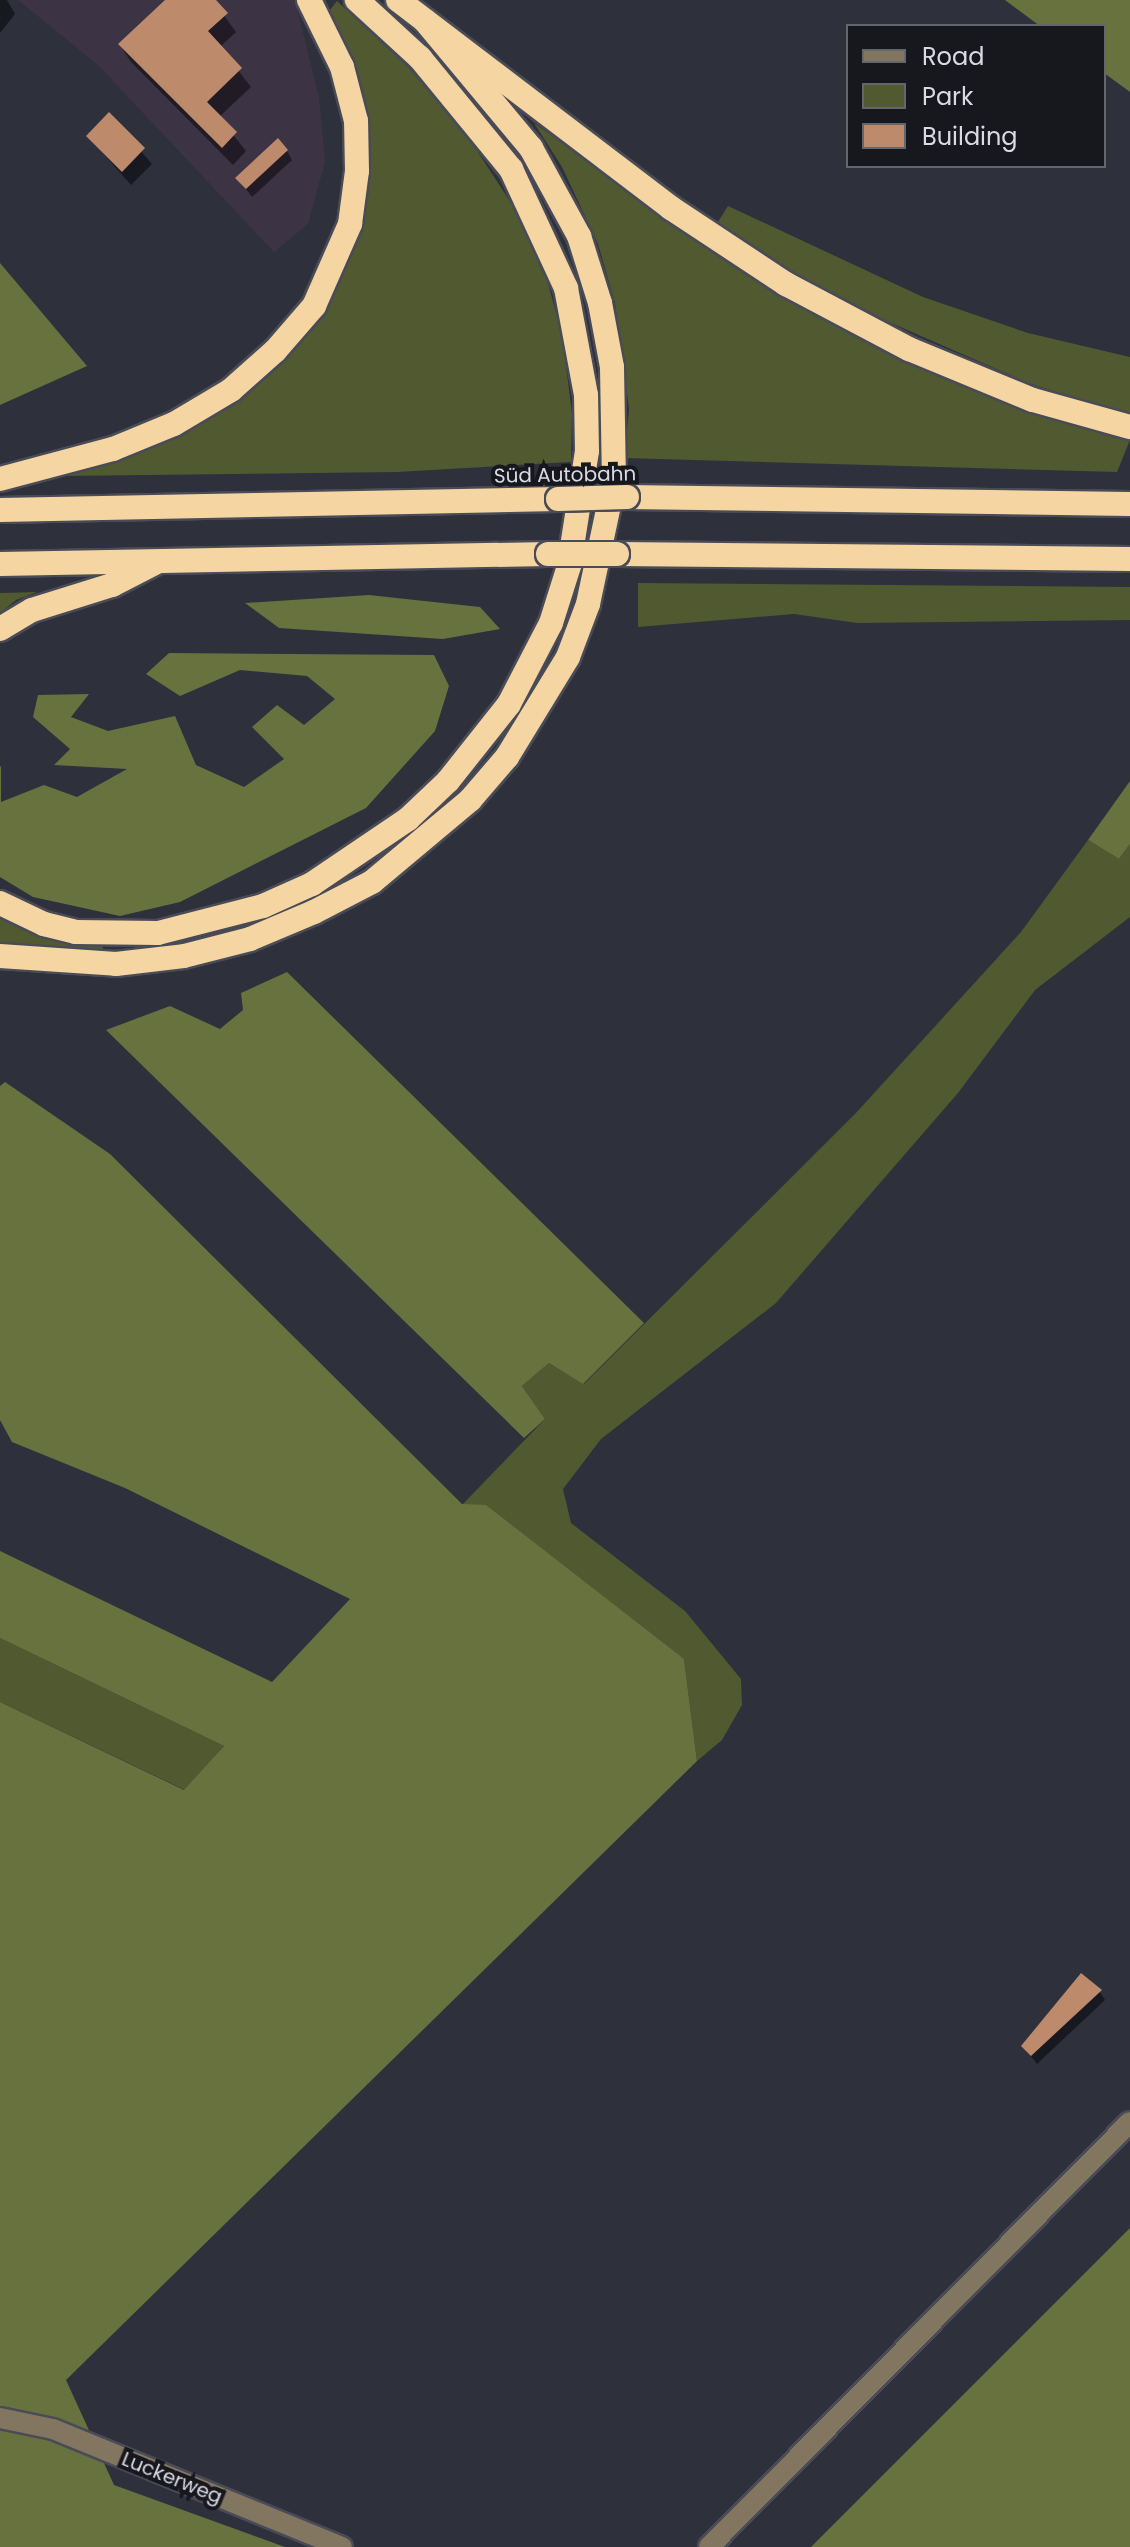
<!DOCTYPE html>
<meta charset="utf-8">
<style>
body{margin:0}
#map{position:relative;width:1130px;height:2547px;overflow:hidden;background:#2e303c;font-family:Poppins,sans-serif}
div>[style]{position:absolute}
.industrial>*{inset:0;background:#3c3445}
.green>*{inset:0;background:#505930}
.forest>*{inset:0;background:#67723e}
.shadow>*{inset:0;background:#0007}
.building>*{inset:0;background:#bd8b6c}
.roads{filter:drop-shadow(2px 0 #494b57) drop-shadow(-2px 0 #494b57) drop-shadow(0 2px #494b57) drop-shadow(0 -2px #494b57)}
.minor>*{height:20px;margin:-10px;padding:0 10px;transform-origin:10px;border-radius:10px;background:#837661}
.highway>*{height:24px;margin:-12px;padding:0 12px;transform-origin:12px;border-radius:12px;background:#f5d5a2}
.bridges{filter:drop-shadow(2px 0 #494b57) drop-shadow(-2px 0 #494b57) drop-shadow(0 2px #494b57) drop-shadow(0 -2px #494b57)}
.highway-bridge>*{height:24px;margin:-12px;padding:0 12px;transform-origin:12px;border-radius:12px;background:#f5d5a2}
span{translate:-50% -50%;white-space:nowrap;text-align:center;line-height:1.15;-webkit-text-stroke:8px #17181e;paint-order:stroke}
.street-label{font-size:20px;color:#d9dae2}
.legend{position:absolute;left:846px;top:24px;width:260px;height:144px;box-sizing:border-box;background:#17181e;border:2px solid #65666c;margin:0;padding:10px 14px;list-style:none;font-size:24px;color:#d9dae2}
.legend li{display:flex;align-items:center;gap:16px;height:40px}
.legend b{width:40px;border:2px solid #65666c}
</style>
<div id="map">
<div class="industrial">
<div style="clip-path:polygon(18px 0,295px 0,319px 97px,325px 162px,308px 224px,274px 252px,98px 65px)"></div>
</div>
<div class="green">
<div style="clip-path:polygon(337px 1px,408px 67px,468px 137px,517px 212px,543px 265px,562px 334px,572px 413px,571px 462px,397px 472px,60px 476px,162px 438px,294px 346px,344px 270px,364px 202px,348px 54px,330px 10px)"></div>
<div style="clip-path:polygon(534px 123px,740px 270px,915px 363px,1130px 440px,1117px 472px,624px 458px,629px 409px,615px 303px,598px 244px,562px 167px)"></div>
<div style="clip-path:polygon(728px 206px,923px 297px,1028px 333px,1130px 357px,1130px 415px,1028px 383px,841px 301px,716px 225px)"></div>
<div style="clip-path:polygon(638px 583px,1130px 587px,1130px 620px,857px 623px,794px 614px,638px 627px)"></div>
<div style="clip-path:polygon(37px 592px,16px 600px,0 613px,0 593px)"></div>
<div style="clip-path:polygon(1088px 840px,1119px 859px,1130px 844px,1130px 917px,1035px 990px,958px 1093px,776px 1303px,601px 1439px,563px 1489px,571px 1523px,685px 1611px,741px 1679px,742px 1705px,722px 1740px,697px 1761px,684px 1659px,462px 1505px,545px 1419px,522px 1386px,549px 1363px,584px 1384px,855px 1114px,1021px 932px)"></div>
<div style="clip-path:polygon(0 916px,41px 936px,102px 945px,104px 952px,49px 953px,0 943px)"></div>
<div style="clip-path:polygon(0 1638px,224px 1746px,185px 1790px,0 1702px)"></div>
</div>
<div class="forest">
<div style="clip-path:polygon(1005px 0,1130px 0,1130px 92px,1104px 73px,1104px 26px,1040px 26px)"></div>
<div style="clip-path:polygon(0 263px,87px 366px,0 405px)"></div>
<div style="clip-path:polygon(369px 595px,480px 607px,500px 629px,443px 639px,279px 628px,245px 603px)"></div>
<div style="clip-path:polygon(169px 653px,434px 655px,449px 686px,435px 731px,366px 808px,180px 902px,120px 916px,33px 897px,0 877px,0 767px,1px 766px,1px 802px,44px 785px,77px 797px,127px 769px,54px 765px,70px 749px,33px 717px,38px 695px,89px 694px,71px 717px,108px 731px,175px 716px,196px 765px,244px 787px,284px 759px,252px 727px,277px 705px,304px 725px,335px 699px,307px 676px,240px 670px,180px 696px,146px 674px)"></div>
<div style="clip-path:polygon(1130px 781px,1130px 844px,1119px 859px,1088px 840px)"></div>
<div style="clip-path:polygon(287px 972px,644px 1323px,583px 1384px,549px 1363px,522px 1386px,545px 1419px,524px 1438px,106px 1030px,170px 1006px,220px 1029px,243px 1010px,241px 993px)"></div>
<div style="clip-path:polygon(5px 1082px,110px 1154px,462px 1504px,486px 1505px,684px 1659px,697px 1761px,66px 2380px,114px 2485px,285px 2547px,0 2547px,0 1702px,184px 1790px,224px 1746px,0 1638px,0 1551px,272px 1682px,350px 1599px,125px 1488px,12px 1442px,0 1420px,0 1086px)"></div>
<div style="clip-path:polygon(1130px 2228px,1130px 2547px,811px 2547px)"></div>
</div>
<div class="shadow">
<div style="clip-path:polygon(0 0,7px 0,15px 14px,0 33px)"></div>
<div style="clip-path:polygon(168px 0,213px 0,236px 32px,220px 47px,251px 87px,219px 117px,246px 151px,233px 165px,131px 62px,120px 45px)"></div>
<div style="clip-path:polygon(109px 115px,152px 164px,131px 185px,88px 136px)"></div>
<div style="clip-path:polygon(287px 151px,292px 160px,252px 197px,238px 178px)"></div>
<div style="clip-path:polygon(1100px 1992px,1105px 2000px,1037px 2064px,1023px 2046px)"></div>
</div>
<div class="building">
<div style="clip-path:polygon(165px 0,216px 0,228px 13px,208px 31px,242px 68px,207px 102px,237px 132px,222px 148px,118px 44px)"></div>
<div style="clip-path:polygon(109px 112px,145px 148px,122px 172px,86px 136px)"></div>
<div style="clip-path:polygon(278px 138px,288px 150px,246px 189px,235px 178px)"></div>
<div style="clip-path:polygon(1081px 1973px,1102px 1990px,1031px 2056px,1021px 2046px)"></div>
</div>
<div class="roads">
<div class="minor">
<div style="left:0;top:2418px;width:54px;rotate:11.7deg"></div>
<div style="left:53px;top:2429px;width:312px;rotate:22.2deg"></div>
<div style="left:709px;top:2547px;width:598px;rotate:-45.27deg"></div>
</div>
<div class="highway">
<div style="left:398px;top:0;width:343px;rotate:37.3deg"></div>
<div style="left:671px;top:208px;width:138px;rotate:33.5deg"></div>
<div style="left:786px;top:284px;width:139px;rotate:27.9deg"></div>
<div style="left:909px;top:349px;width:134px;rotate:22.4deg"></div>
<div style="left:1033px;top:400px;width:101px;rotate:15.6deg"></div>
<div style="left:0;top:479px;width:117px;rotate:-14.9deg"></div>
<div style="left:113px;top:449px;width:66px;rotate:-22.3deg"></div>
<div style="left:174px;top:424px;width:66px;rotate:-30.8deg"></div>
<div style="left:231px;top:390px;width:59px;rotate:-41.6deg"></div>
<div style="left:275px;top:351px;width:60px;rotate:-49.1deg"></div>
<div style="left:314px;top:306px;width:90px;rotate:-66.3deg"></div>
<div style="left:350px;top:224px;width:53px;rotate:-82.5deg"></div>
<div style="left:357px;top:171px;width:50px;rotate:-91.1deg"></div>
<div style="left:356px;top:121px;width:56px;rotate:-104.5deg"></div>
<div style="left:342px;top:67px;width:75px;rotate:-116.2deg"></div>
<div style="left:627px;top:497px;width:503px;rotate:0.8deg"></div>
<div style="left:0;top:510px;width:558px;rotate:-1.13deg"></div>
<div style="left:617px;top:554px;width:513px;rotate:0.56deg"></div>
<div style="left:0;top:564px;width:548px;rotate:-1.05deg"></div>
<div style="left:0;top:629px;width:37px;rotate:-31deg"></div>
<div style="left:32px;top:610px;width:84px;rotate:-17.4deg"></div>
<div style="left:112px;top:585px;width:48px;rotate:-27.1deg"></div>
<div style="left:0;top:903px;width:49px;rotate:25.5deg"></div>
<div style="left:44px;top:924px;width:33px;rotate:14deg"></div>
<div style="left:76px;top:932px;width:82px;rotate:0.7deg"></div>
<div style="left:158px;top:933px;width:108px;rotate:-14.4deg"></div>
<div style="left:263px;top:906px;width:54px;rotate:-24.2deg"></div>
<div style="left:312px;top:884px;width:116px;rotate:-34.1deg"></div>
<div style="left:408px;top:819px;width:55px;rotate:-43.5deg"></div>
<div style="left:448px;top:781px;width:98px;rotate:-51.6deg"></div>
<div style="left:509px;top:704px;width:91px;rotate:-62.6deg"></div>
<div style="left:551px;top:623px;width:60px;rotate:-72.5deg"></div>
<div style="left:569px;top:566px;width:116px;rotate:-81.1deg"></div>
<div style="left:587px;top:451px;width:56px;rotate:-91deg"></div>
<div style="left:586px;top:395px;width:109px;rotate:-100.6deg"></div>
<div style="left:566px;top:288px;width:131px;rotate:-114.8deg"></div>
<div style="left:511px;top:169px;width:144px;rotate:-129.3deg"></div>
<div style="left:420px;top:58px;width:86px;rotate:-137.4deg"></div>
<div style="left:0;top:956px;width:116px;rotate:3.9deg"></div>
<div style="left:116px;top:964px;width:68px;rotate:-6.7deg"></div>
<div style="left:184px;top:956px;width:68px;rotate:-14.4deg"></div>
<div style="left:250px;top:939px;width:69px;rotate:-22.9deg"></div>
<div style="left:314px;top:912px;width:65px;rotate:-27.3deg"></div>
<div style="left:372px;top:882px;width:128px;rotate:-39.9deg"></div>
<div style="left:470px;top:800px;width:57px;rotate:-49.3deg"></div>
<div style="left:507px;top:757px;width:117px;rotate:-58.6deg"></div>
<div style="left:568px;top:657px;width:57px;rotate:-69.3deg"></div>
<div style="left:588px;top:604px;width:125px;rotate:-78deg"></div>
<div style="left:614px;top:482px;width:115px;rotate:-91deg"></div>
<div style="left:612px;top:367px;width:65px;rotate:-100.6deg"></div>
<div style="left:600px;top:303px;width:70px;rotate:-107.4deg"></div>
<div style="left:579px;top:236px;width:100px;rotate:-118.6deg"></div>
<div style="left:531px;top:148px;width:165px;rotate:-129.8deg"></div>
</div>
</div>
<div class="bridges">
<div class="highway-bridge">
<div style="left:558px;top:499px;width:69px;rotate:-1.7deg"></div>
<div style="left:548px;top:554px;width:69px"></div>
</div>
</div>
<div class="street-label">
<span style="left:565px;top:475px;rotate:-1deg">Süd Autobahn</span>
<span style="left:172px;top:2478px;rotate:22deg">Luckerweg</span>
</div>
<ul class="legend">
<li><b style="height:10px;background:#837661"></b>Road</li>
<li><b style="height:22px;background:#505930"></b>Park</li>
<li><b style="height:22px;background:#bd8b6c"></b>Building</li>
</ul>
</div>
